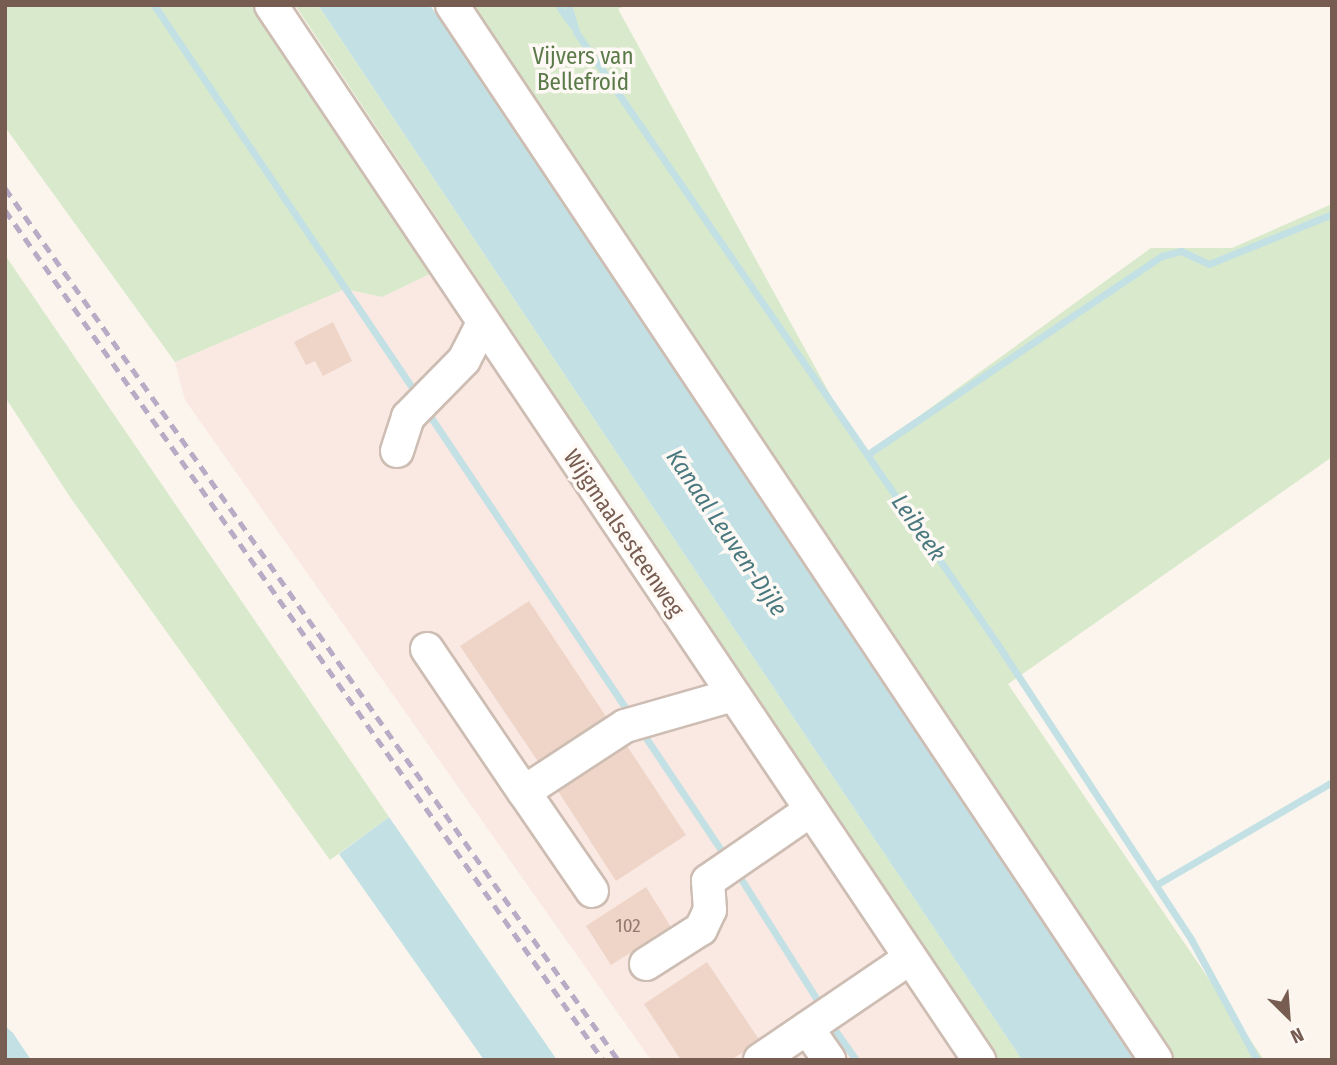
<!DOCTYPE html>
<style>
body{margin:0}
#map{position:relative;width:1337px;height:1065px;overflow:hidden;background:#fbf5ed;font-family:"Fira Sans Condensed",sans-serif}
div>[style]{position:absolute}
.commercial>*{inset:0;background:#fae8e2}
.green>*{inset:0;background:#d9e9cc}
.water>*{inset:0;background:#c3e1e4}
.stream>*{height:7px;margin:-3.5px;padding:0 3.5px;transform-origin:3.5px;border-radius:3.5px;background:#c3e1e4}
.building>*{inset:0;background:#eed5c7}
.roads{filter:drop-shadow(2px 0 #cdbdb3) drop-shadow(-2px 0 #cdbdb3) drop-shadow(0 2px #cdbdb3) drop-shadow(0 -2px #cdbdb3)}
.minor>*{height:32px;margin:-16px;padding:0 16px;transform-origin:16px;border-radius:16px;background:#fff}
.rail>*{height:5px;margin-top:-2.5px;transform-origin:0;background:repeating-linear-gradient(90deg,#b8abc6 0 10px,transparent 0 17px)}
span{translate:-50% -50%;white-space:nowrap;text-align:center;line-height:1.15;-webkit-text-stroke:7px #fef9f4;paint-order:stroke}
.number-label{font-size:19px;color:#947a6e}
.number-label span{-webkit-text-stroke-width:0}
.park-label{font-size:23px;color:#5b7a4a}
.street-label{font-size:23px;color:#765c51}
.water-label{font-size:24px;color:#49797f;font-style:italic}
.frame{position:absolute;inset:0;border:7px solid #765c51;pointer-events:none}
.north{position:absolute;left:1253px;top:981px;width:70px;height:70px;-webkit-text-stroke:5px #fef9f4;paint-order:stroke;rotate:155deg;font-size:19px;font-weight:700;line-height:28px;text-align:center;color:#765c51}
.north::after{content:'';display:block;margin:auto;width:24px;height:32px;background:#765c51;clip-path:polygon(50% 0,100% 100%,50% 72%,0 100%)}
</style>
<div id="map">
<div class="commercial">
<div style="clip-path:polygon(432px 273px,957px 1060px,651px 1060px,185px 400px,175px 362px,345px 289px,382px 297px)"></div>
</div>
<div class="green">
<div style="clip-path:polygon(5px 5px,254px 5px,432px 273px,382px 297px,345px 289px,175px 362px,5px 127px)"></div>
<div style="clip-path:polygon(295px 5px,318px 5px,1022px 1060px,998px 1060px)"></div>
<div style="clip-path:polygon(469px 5px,626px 5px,618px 9px,864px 456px,1151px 248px,1232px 248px,1332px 204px,1332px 457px,1008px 684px,1264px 1060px,1169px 1060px)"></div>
<div style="clip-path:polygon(5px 255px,389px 817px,330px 860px,70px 497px,5px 397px)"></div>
</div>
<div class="water">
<div style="clip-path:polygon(318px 5px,430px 5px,1134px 1060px,1022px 1060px)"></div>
<div style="clip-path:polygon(389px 817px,557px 1060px,484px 1060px,339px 854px)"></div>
<div style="clip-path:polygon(5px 1026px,13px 1033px,31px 1060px,5px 1060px)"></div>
</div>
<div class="stream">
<div style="left:154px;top:5px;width:472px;rotate:56deg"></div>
<div style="left:558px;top:5px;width:24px;rotate:55deg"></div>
<div style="left:568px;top:5px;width:28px;rotate:73deg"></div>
<div style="left:576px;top:32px;width:741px;rotate:55.45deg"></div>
<div style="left:996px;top:642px;width:355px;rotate:56.7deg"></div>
<div style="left:1191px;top:939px;width:138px;rotate:61.4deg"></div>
<div style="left:426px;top:410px;width:368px;rotate:56.2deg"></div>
<div style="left:868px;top:454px;width:354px;rotate:-34deg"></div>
<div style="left:1162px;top:256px;width:20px;rotate:-15deg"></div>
<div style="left:1181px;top:251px;width:31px;rotate:25deg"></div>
<div style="left:1209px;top:264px;width:133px;rotate:-22.1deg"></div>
<div style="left:640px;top:729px;width:156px;rotate:56.2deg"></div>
<div style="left:736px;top:871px;width:163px;rotate:57.8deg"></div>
<div style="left:1156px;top:885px;width:204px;rotate:-30.3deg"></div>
<div style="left:830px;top:1023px;width:45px;rotate:54.9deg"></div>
</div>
<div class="building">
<div style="clip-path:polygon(333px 322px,352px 361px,323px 376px,315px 361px,306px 365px,294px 342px)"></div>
<div style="clip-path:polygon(529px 601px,607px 718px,539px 763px,460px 646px)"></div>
<div style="clip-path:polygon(627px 746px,686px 835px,616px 881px,558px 791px)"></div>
<div style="clip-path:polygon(646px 887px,671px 927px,611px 965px,586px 926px)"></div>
<div style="clip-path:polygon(707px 962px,760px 1041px,731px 1060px,681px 1060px,644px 1004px)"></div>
</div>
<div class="roads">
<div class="minor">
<div style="left:271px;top:5px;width:1271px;rotate:56.13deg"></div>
<div style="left:452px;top:5px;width:1268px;rotate:56.28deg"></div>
<div style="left:397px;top:451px;width:36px;rotate:-72deg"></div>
<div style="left:408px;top:417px;width:80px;rotate:-45.5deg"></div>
<div style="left:464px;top:360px;width:42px;rotate:-62.8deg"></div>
<div style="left:427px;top:649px;width:173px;rotate:55.9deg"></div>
<div style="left:524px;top:792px;width:121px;rotate:-33.2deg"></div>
<div style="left:625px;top:726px;width:112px;rotate:-16deg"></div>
<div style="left:524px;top:792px;width:120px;rotate:55.5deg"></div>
<div style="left:646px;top:964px;width:65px;rotate:-32.5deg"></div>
<div style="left:701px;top:929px;width:21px;rotate:-65deg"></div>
<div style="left:710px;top:910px;width:29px;rotate:-94deg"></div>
<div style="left:708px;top:881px;width:125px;rotate:-34.6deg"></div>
<div style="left:807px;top:1028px;width:39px;rotate:55deg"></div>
<div style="left:760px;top:1060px;width:181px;rotate:-34.2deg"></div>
</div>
</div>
<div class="rail">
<div style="left:5px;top:188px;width:1066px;rotate:54.89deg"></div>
<div style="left:5px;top:210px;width:1039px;rotate:54.87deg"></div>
</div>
<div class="number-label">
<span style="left:628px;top:926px">102</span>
</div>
<div class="park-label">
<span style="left:583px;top:69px">Vijvers van<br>Bellefroid</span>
</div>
<div class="street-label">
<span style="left:624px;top:533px;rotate:56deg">Wijgmaalsesteenweg</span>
</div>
<div class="water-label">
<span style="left:918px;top:528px;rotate:55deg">Leibeek</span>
<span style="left:726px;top:533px;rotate:56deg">Kanaal Leuven-Dijle</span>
</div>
<div class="frame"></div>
<div class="north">N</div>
</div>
